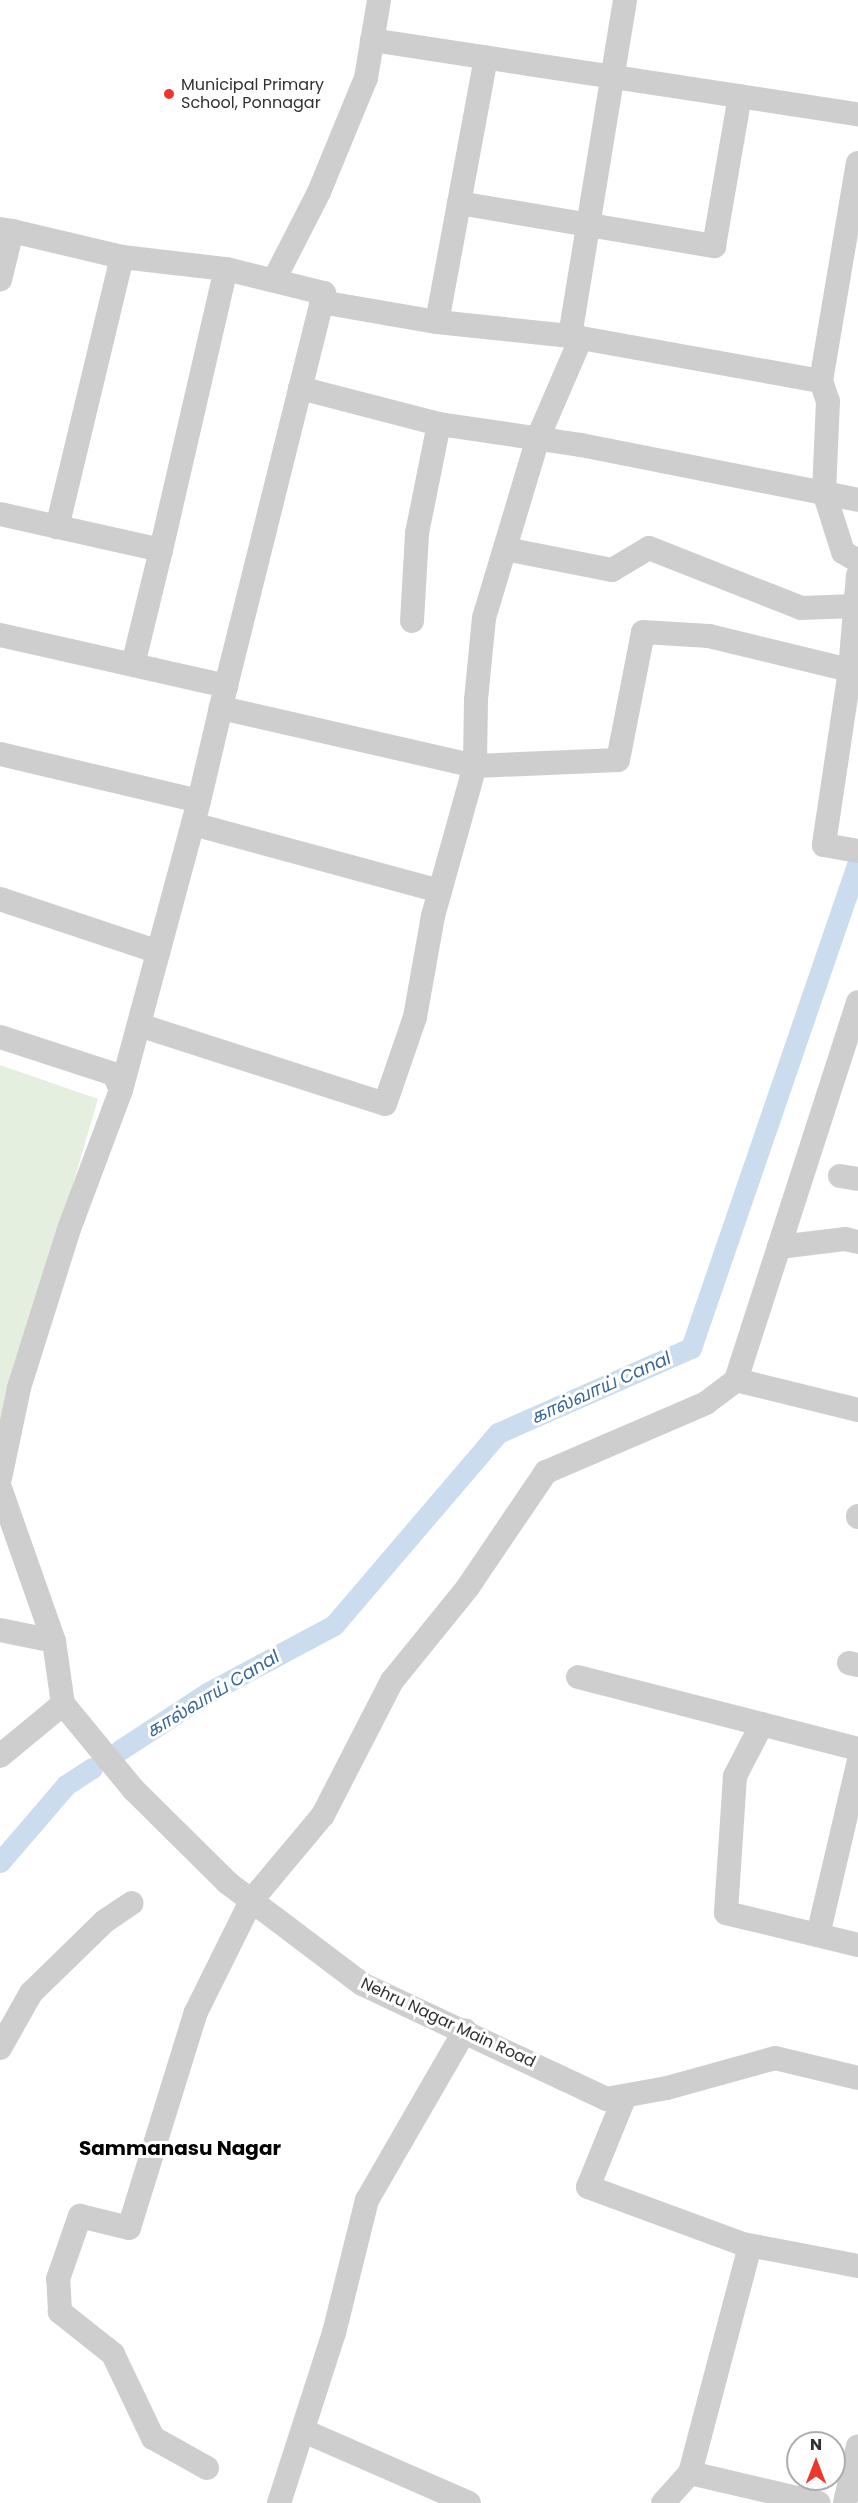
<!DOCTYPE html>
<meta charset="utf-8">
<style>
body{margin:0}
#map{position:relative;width:858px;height:2503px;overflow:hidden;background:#fff;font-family:Poppins,"Noto Sans Tamil",sans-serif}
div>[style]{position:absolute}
.green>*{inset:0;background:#e5efdf}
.canal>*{height:21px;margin:-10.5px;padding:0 10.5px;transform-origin:10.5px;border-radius:10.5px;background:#cbdcef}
.street>*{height:24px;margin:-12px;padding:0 12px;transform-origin:12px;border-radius:12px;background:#cecece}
.dots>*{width:16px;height:16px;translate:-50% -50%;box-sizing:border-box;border:3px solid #fff;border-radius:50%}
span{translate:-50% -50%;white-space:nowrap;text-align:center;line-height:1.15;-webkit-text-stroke:6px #fff;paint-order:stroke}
.poi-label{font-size:16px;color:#313131}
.left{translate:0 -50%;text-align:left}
.street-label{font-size:16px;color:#313131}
.water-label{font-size:18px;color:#396899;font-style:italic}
.quarter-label{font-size:20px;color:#000;font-weight:700}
.north{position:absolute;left:786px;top:2431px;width:60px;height:60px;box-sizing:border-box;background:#fff;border:2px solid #adadad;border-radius:50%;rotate:0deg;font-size:16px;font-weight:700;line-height:24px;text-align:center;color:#313131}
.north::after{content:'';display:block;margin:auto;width:21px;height:27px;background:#ef362c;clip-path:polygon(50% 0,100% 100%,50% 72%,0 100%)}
</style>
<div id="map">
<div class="green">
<div style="clip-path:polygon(0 1065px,98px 1099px,0 1433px)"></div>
</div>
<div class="canal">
<div style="left:120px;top:1750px;width:106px;rotate:-33.1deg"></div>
<div style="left:209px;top:1692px;width:142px;rotate:-28.2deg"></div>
<div style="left:334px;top:1625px;width:253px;rotate:-49.5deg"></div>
<div style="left:498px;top:1433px;width:211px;rotate:-23.8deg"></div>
<div style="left:691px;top:1348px;width:514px;rotate:-71.04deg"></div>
<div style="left:0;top:1862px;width:101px;rotate:-49.4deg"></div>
<div style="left:66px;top:1785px;width:31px;rotate:-33deg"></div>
</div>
<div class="street">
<div style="left:372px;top:40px;width:492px;rotate:8.7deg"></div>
<div style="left:459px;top:203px;width:259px;rotate:9.6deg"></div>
<div style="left:714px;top:246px;width:152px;rotate:-80.2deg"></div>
<div style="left:0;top:229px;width:12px;rotate:9deg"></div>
<div style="left:12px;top:231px;width:50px;rotate:103.8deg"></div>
<div style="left:12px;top:231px;width:113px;rotate:13.3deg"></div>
<div style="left:122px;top:257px;width:278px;rotate:103.5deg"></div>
<div style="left:122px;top:257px;width:105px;rotate:6.6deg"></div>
<div style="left:274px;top:280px;width:99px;rotate:-62.9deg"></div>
<div style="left:319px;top:192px;width:123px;rotate:-67.6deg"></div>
<div style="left:366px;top:78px;width:79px;rotate:-80.5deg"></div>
<div style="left:321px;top:302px;width:118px;rotate:9.8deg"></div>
<div style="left:437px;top:322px;width:134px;rotate:6deg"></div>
<div style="left:570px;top:336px;width:255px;rotate:10.2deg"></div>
<div style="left:821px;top:381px;width:221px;rotate:-80.4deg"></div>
<div style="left:437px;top:322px;width:269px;rotate:-79.5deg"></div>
<div style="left:570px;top:336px;width:340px;rotate:-80.7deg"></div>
<div style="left:581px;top:338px;width:109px;rotate:113.3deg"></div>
<div style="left:538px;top:438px;width:188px;rotate:106.7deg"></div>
<div style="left:484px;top:618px;width:82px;rotate:95.6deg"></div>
<div style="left:476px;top:700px;width:66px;rotate:90.9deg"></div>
<div style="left:475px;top:766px;width:143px;rotate:-2.4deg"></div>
<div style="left:618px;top:760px;width:130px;rotate:-78.9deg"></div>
<div style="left:643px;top:632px;width:66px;rotate:3.5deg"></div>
<div style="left:709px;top:636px;width:145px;rotate:13.6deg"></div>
<div style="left:850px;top:670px;width:95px;rotate:-85.2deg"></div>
<div style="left:821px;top:381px;width:21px;rotate:71deg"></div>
<div style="left:828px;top:401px;width:91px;rotate:92.5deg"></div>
<div style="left:824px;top:492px;width:63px;rotate:72.4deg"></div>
<div style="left:843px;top:552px;width:17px;rotate:31deg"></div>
<div style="left:300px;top:388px;width:144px;rotate:14.5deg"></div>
<div style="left:439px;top:424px;width:144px;rotate:8.4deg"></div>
<div style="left:581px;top:445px;width:282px;rotate:11.2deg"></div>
<div style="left:0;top:514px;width:165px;rotate:12.6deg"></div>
<div style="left:161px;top:550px;width:118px;rotate:103.7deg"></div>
<div style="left:505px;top:549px;width:109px;rotate:11.1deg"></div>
<div style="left:612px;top:570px;width:43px;rotate:-30.7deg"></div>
<div style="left:649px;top:548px;width:163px;rotate:21.5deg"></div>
<div style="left:801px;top:608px;width:54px;rotate:-2.1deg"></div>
<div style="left:161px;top:550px;width:288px;rotate:-77deg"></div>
<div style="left:226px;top:269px;width:101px;rotate:13.8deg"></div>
<div style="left:324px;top:293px;width:405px;rotate:104deg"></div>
<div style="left:412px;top:621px;width:88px;rotate:-86.7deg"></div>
<div style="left:417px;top:533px;width:111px;rotate:-78.6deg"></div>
<div style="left:0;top:635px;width:232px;rotate:12.7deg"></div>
<div style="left:226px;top:686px;width:118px;rotate:103.2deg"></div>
<div style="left:199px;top:801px;width:299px;rotate:105.1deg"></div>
<div style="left:850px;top:670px;width:177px;rotate:98.5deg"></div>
<div style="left:824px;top:845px;width:35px;rotate:10deg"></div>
<div style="left:0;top:754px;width:204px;rotate:13.3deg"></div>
<div style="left:193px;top:824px;width:256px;rotate:15.2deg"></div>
<div style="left:0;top:899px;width:167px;rotate:18.5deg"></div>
<div style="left:139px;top:1025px;width:258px;rotate:17.8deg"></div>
<div style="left:385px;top:1104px;width:92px;rotate:-71deg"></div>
<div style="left:415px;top:1017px;width:103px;rotate:-79.9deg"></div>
<div style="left:433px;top:916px;width:156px;rotate:-74.4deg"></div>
<div style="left:475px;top:766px;width:261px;rotate:-167.1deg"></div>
<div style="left:0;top:1037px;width:120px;rotate:18deg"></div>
<div style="left:114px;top:1074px;width:17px;rotate:66deg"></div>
<div style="left:121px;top:1090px;width:148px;rotate:110.5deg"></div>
<div style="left:69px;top:1229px;width:167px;rotate:107.5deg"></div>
<div style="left:19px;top:1388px;width:92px;rotate:101.9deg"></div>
<div style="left:840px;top:1176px;width:18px;rotate:9deg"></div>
<div style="left:779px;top:1247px;width:66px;rotate:-6.9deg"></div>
<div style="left:845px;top:1239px;width:13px;rotate:13deg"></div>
<div style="left:736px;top:1380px;width:126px;rotate:13.8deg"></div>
<div style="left:0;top:1488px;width:162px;rotate:70.6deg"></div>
<div style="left:54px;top:1641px;width:64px;rotate:81.9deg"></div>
<div style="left:858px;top:1516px;width:1px;rotate:90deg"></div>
<div style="left:0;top:1630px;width:55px;rotate:11.5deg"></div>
<div style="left:849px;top:1663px;width:9px;rotate:13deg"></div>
<div style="left:578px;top:1677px;width:289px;rotate:14.4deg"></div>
<div style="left:63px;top:1704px;width:112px;rotate:50.5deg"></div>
<div style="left:134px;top:1790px;width:132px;rotate:44.7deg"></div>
<div style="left:228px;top:1883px;width:168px;rotate:37deg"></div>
<div style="left:362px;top:1984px;width:270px;rotate:25.2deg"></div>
<div style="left:606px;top:2099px;width:62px;rotate:-10.2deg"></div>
<div style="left:667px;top:2088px;width:112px;rotate:-15.5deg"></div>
<div style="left:775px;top:2058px;width:85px;rotate:13.5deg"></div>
<div style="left:762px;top:1724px;width:59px;rotate:117.4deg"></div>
<div style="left:735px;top:1776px;width:137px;rotate:93.8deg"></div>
<div style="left:726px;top:1913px;width:136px;rotate:13.6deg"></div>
<div style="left:0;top:1756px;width:82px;rotate:-39.5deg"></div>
<div style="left:818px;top:1935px;width:176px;rotate:-76.8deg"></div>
<div style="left:0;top:2048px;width:63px;rotate:-60.6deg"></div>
<div style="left:31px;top:1993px;width:103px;rotate:-44.2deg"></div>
<div style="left:105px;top:1921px;width:32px;rotate:-34deg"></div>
<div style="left:625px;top:2096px;width:98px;rotate:112.1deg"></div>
<div style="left:588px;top:2187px;width:165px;rotate:20.2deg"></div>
<div style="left:743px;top:2244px;width:117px;rotate:10.8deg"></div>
<div style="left:750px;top:2246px;width:235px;rotate:104.8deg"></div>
<div style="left:690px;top:2473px;width:132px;rotate:13.1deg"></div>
<div style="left:304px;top:2431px;width:180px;rotate:23.6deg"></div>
<div style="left:207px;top:2468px;width:62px;rotate:-150.9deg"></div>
<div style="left:153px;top:2438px;width:93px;rotate:-115.5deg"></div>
<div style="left:113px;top:2354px;width:68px;rotate:-141.6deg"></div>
<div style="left:60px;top:2312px;width:33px;rotate:-93deg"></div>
<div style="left:58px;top:2279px;width:67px;rotate:-70.8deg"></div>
<div style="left:80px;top:2216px;width:50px;rotate:13.8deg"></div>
<div style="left:129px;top:2228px;width:226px;rotate:-72.8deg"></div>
<div style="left:196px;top:2012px;width:124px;rotate:-63.6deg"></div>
<div style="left:251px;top:1901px;width:112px;rotate:-50.1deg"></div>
<div style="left:323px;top:1815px;width:151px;rotate:-62.8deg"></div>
<div style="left:392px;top:1681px;width:121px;rotate:-51deg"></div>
<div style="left:468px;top:1587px;width:139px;rotate:-55.9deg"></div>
<div style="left:546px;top:1472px;width:174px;rotate:-23.3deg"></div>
<div style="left:706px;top:1403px;width:38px;rotate:-37deg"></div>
<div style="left:736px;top:1380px;width:397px;rotate:-72.1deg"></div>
<div style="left:279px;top:2503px;width:179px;rotate:-72.1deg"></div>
<div style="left:334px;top:2333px;width:137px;rotate:-76.1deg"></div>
<div style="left:367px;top:2200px;width:196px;rotate:-60deg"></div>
<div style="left:663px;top:2503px;width:40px;rotate:-48deg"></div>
<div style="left:845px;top:2503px;width:58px;rotate:-77.2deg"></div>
</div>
<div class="dots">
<div style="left:169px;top:94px;background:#ef362c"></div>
</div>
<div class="poi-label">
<span class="left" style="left:181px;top:94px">Municipal Primary<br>School, Ponnagar</span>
</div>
<div class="street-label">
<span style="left:448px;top:2023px;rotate:25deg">Nehru Nagar Main Road</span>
</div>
<div class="water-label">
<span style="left:601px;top:1388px;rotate:-24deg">கால்வாய் Canal</span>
<span style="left:213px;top:1694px;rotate:-31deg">கால்வாய் Canal</span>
</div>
<div class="quarter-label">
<span style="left:180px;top:2148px">Sammanasu Nagar</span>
</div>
<div class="north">N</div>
</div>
